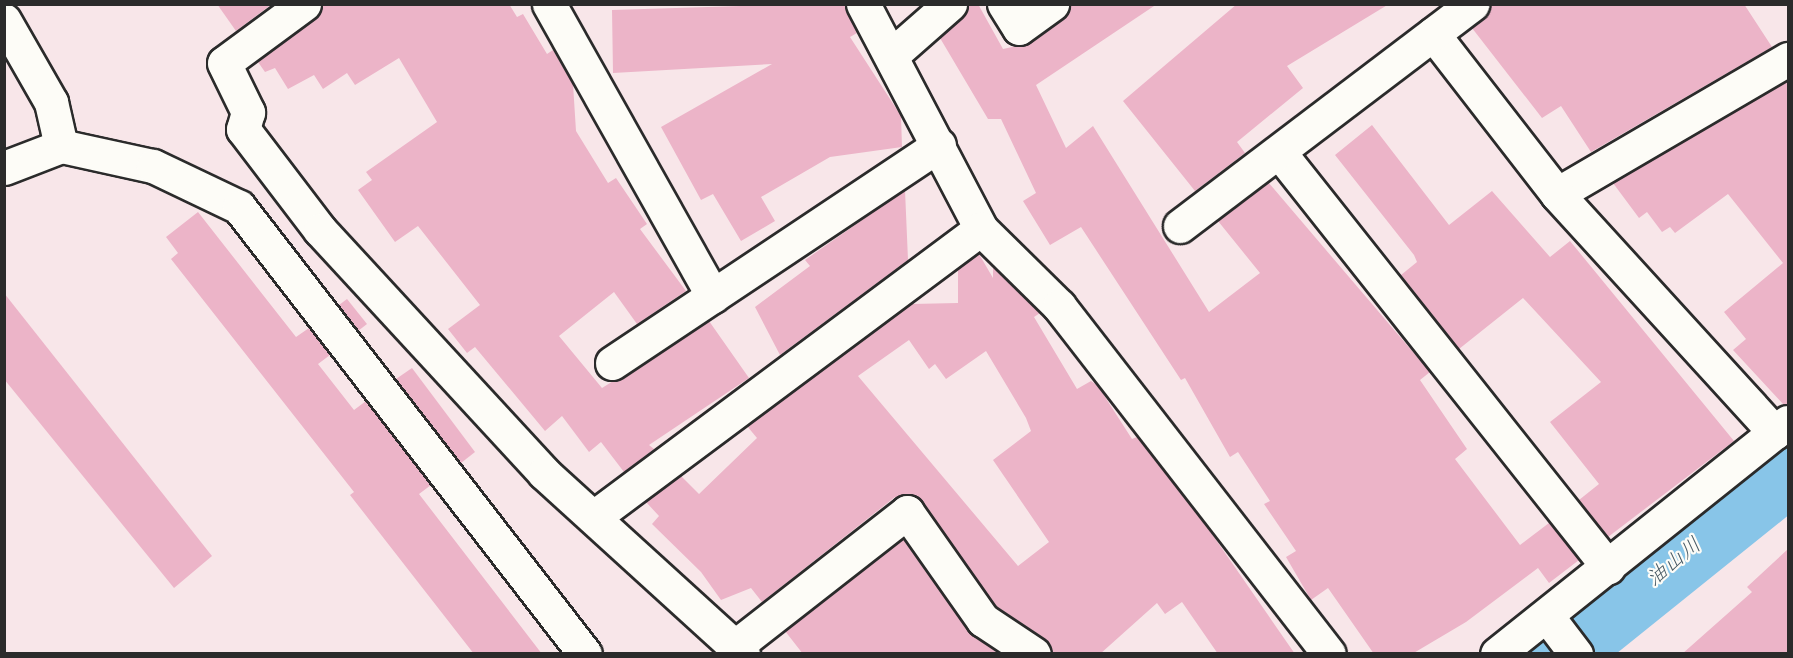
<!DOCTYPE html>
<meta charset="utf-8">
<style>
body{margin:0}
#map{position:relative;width:1793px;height:658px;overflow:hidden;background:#f8e6e9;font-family:"Balsamiq Sans","Klee One",sans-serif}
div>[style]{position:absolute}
.river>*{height:70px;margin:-35px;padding:0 35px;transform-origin:35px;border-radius:35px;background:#88c5e8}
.building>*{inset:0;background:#ecb4c8}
.roads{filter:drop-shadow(2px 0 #2b2b2b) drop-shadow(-2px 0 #2b2b2b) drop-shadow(0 2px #2b2b2b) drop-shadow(0 -2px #2b2b2b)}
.minor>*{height:33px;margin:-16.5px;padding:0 16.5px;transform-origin:16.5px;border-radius:16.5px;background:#fdfcf7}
span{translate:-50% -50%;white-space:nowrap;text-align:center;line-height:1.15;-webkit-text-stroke:4.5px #fdfcf7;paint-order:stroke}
.water-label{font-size:21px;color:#475964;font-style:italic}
.frame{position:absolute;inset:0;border:6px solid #2b2b2b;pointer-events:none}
</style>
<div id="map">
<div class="river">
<div style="left:1560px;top:654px;width:292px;rotate:-38.8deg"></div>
</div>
<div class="building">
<div style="clip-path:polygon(217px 4px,272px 4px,236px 31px)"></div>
<div style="clip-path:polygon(322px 4px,509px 4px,517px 17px,523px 14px,547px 54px,553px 50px,573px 84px,576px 131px,608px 183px,616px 178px,647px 224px,640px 229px,686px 291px,637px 324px,614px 292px,559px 336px,602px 388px,709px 321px,749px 378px,649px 445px,654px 449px,624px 472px,601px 442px,589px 452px,562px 416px,545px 431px,475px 347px,467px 353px,448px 329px,480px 305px,418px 226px,395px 242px,358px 190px,372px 180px,366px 172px,437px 122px,399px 58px,355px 85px,347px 73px,323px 89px,314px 75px,288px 89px,275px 68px,265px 72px,258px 62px,315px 19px)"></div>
<div style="clip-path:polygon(809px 4px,844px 4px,857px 33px,850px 37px,901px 116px,902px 147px,830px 157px,761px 197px,775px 221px,741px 241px,713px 194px,701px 200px,661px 127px,772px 64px,613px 73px,612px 10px)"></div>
<div style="clip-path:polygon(968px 4px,978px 4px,1003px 49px,1030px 43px,1063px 19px,1071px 4px,1157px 4px,1036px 85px,1066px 148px,1093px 126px,1209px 312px,1260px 273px,1218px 221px,1268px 182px,1430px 372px,1420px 380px,1467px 449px,1455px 459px,1520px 545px,1549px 523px,1579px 560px,1549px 583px,1538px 568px,1466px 622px,1412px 654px,1374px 654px,1328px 588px,1311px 600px,1286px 557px,1296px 551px,1264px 504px,1270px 501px,1238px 452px,1230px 457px,1185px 378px,1181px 380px,1081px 227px,1050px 245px,1023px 201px,1036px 193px,1001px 119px,988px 119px,940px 38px,963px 18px)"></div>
<div style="clip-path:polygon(1237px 4px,1389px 4px,1287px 66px,1303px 88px,1237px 142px,1245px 153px,1195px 191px,1123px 101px)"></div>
<div style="clip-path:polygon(1490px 4px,1744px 4px,1772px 47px,1591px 152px,1561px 106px,1542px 118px,1472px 28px,1484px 19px)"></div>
<div style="clip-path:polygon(1788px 80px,1788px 404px,1783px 404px,1733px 350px,1746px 339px,1724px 312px,1783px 263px,1728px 194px,1675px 233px,1670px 227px,1662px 232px,1647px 212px,1639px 218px,1613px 183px)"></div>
<div style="clip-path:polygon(1372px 125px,1449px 225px,1492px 191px,1550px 257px,1570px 241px,1734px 441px,1608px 537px,1579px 500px,1599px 484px,1550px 422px,1601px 382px,1523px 298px,1459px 349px,1401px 275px,1417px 262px,1414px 255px,1335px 155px)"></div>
<div style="clip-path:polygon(905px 190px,908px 260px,780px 355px,755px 307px,810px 266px,805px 260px)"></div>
<div style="clip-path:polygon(198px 212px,296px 337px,309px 328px,330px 355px,318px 364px,354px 410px,366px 401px,431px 485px,419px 494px,542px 654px,474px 654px,350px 495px,354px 492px,171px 259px,178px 253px,166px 237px)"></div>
<div style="clip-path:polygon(evenodd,979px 254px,993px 278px,993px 267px,1040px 313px,1034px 317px,1077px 389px,1091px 381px,1098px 386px,1132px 439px,1137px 437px,1205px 524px,1295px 654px,1218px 654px,1182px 602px,1165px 614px,1157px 603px,1100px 654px,1052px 654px,1044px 638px,996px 606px,914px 495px,895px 497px,762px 602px,751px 588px,721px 600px,701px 572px,652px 524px,659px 516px,646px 502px,681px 476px,699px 494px,757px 438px,747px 426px,912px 304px,958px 303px,958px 269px,979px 254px,909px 340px,929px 369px,935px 364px,946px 379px,986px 351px,1026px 418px,1031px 431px,993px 460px,1049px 542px,1018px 566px,858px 376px,909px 340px)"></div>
<div style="clip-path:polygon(4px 293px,212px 556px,174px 588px,4px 379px)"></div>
<div style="clip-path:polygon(347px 299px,367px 324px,358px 331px,339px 305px)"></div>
<div style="clip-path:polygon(412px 368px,475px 452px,461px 463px,396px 379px)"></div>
<div style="clip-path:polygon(903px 539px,968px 631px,999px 654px,803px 654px,785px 631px)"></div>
<div style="clip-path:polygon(1788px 549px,1788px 654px,1682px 654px,1752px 592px,1747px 587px)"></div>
</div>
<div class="roads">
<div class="minor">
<div style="left:304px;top:4px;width:99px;rotate:143.6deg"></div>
<div style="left:224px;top:63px;width:55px;rotate:63.9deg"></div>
<div style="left:248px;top:112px;width:18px;rotate:106deg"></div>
<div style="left:243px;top:129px;width:127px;rotate:52.7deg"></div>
<div style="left:320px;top:230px;width:330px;rotate:47.3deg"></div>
<div style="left:544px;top:473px;width:269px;rotate:42.3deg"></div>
<div style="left:549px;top:4px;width:335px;rotate:60.7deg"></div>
<div style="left:863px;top:4px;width:254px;rotate:62.3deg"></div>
<div style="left:981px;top:229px;width:110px;rotate:44.6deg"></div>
<div style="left:1059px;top:306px;width:440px;rotate:52.2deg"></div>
<div style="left:1004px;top:4px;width:28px;rotate:58deg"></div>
<div style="left:1019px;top:28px;width:41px;rotate:-36deg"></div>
<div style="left:4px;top:20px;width:95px;rotate:60.2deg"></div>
<div style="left:51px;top:102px;width:45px;rotate:77.2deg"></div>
<div style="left:1433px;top:34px;width:202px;rotate:52.2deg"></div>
<div style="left:1557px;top:194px;width:268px;rotate:-30.3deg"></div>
<div style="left:893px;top:54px;width:76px;rotate:-41.3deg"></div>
<div style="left:1279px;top:152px;width:530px;rotate:51.59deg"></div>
<div style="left:4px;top:168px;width:61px;rotate:-21.1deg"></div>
<div style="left:61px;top:146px;width:94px;rotate:12.3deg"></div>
<div style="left:153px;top:166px;width:95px;rotate:25.5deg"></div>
<div style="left:239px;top:207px;width:565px;rotate:52.26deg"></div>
<div style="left:1557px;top:194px;width:323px;rotate:47.6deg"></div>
<div style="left:1180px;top:226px;width:367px;rotate:-37.2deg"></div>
<div style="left:612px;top:363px;width:393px;rotate:-33.7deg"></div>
<div style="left:594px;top:517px;width:482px;rotate:-36.7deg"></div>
<div style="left:1547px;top:616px;width:48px;rotate:52.7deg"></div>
<div style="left:737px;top:645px;width:216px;rotate:-38deg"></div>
<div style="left:907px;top:512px;width:132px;rotate:54.9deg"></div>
<div style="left:983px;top:620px;width:61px;rotate:33.7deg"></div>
<div style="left:1497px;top:654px;width:372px;rotate:-38.6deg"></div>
</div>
</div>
<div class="water-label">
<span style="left:1674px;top:562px;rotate:-39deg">油山川</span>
</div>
<div class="frame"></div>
</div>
